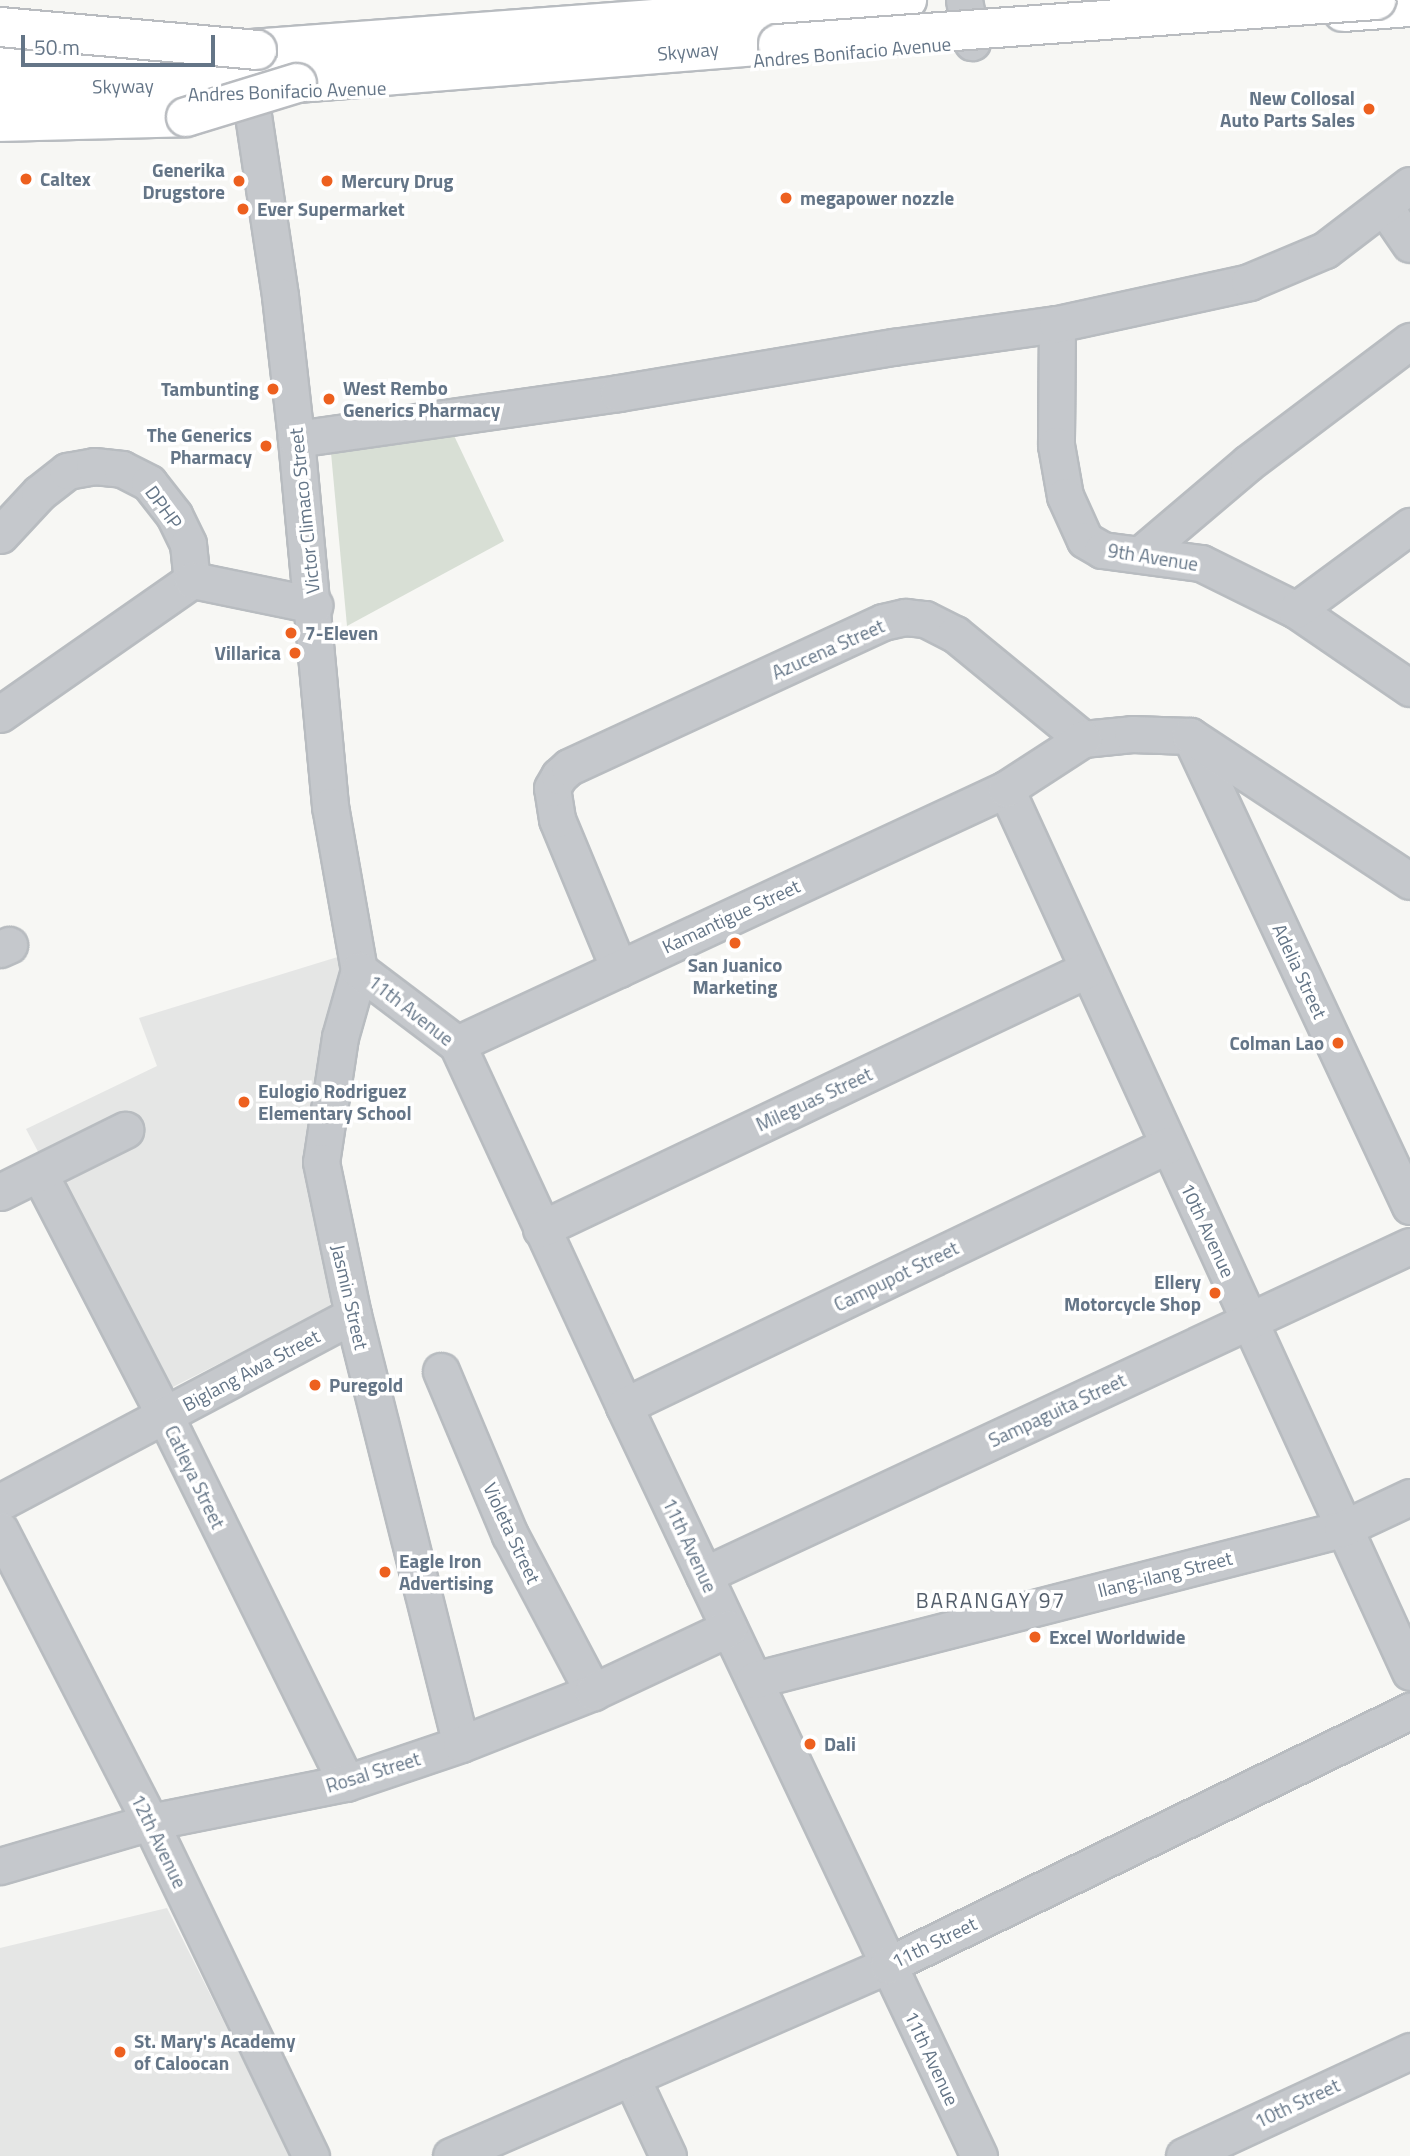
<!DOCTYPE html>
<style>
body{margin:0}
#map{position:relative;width:1410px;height:2156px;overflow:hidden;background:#f7f7f4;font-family:"Titillium Web",sans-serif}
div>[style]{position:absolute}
.built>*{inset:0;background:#e5e6e5}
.green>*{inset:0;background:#d8dfd5}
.roads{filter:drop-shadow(2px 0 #b8bcc0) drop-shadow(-2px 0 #b8bcc0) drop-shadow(0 2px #b8bcc0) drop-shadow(0 -2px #b8bcc0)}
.minor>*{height:35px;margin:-17.5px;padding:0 17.5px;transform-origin:17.5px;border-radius:17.5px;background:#c5c8cc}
.major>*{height:38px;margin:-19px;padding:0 19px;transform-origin:19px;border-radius:19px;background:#fff}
.highway>*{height:38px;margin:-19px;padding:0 19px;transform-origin:19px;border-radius:19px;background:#fff}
.bridges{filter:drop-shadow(2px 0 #b9bcc0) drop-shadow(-2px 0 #b9bcc0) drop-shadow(0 2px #b9bcc0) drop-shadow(0 -2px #b9bcc0)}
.highway-bridge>*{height:38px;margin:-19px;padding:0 19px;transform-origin:19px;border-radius:19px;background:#fff}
.dots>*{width:19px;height:19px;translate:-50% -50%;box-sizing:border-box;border:4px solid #fff;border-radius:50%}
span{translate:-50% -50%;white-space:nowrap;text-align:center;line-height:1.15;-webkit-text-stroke:7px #fff;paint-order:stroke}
.street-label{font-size:19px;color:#647587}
.poi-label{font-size:19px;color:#647587;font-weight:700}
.right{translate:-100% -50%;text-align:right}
.left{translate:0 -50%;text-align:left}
.neighbourhood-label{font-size:21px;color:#535e6b;letter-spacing:2px}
.scale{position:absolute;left:21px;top:35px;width:194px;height:32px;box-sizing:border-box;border:4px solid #647587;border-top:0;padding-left:9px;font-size:21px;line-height:24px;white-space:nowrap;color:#647587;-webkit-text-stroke:5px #fff;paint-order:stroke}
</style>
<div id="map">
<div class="built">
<div style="clip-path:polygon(344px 955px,308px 1155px,331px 1307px,165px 1391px,26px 1129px,157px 1066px,139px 1018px)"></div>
<div style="clip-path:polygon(167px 1908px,291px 2156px,0 2156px,0 1948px)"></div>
</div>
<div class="green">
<div style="clip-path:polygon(449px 425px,504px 541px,347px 626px,330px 442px)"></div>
</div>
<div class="roads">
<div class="minor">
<div style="left:964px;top:0;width:43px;rotate:79.2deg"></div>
<div style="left:250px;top:95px;width:203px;rotate:81.5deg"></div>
<div style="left:280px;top:296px;width:144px;rotate:83.6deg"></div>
<div style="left:296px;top:439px;width:369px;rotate:84.7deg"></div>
<div style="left:330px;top:806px;width:167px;rotate:80deg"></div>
<div style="left:359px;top:970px;width:70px;rotate:105.8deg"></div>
<div style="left:340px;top:1037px;width:126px;rotate:98.6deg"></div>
<div style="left:321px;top:1162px;width:156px;rotate:78.2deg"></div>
<div style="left:353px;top:1315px;width:442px;rotate:75.9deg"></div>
<div style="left:1384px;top:206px;width:46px;rotate:55.6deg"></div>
<div style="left:1057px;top:324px;width:121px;rotate:90.5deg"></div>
<div style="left:1056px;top:445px;width:52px;rotate:80deg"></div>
<div style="left:1065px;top:496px;width:48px;rotate:65.6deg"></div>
<div style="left:1085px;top:540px;width:20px;rotate:30deg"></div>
<div style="left:1102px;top:550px;width:100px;rotate:7.5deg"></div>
<div style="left:1201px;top:563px;width:106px;rotate:26.3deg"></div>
<div style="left:1296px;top:610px;width:138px;rotate:34.4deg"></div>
<div style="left:296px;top:439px;width:325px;rotate:-8.1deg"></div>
<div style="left:618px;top:393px;width:279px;rotate:-9.5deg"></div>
<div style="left:893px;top:347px;width:166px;rotate:-8deg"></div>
<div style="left:1057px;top:324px;width:197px;rotate:-12.3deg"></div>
<div style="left:1249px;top:282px;width:82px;rotate:-22.8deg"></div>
<div style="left:1325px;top:250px;width:107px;rotate:-37.4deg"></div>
<div style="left:0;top:535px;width:57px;rotate:-47.1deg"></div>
<div style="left:39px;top:493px;width:36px;rotate:-38deg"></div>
<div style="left:67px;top:471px;width:27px;rotate:-10deg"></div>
<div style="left:94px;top:466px;width:28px;rotate:6deg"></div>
<div style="left:122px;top:469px;width:30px;rotate:27deg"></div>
<div style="left:149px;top:483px;width:41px;rotate:52deg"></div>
<div style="left:174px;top:515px;width:32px;rotate:64deg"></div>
<div style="left:188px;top:544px;width:36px;rotate:84deg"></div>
<div style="left:1142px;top:553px;width:139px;rotate:-40.3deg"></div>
<div style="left:1248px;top:463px;width:203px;rotate:-37deg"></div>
<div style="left:1296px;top:610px;width:142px;rotate:-36.4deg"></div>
<div style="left:0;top:714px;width:234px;rotate:-34.9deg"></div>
<div style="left:192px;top:580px;width:125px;rotate:11.6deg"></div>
<div style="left:1190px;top:736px;width:519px;rotate:64.92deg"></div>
<div style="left:1006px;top:789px;width:971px;rotate:65.41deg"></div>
<div style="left:0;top:949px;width:10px;rotate:-24deg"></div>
<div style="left:619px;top:969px;width:162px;rotate:-112.5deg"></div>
<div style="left:557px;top:819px;width:31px;rotate:-99deg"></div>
<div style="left:552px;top:788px;width:14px;rotate:-60deg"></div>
<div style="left:559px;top:776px;width:13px;rotate:-42deg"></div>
<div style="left:569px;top:767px;width:346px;rotate:-24.8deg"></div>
<div style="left:883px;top:622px;width:23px;rotate:-13deg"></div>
<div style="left:905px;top:617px;width:20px;rotate:6deg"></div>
<div style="left:925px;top:619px;width:34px;rotate:27deg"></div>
<div style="left:955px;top:634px;width:166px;rotate:39.4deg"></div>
<div style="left:1083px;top:739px;width:49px;rotate:-5.8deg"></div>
<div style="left:1132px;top:734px;width:58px;rotate:2deg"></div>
<div style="left:1190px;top:736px;width:263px;rotate:33.4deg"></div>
<div style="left:359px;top:970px;width:123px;rotate:37.1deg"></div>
<div style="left:457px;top:1044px;width:399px;rotate:65.2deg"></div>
<div style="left:624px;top:1406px;width:830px;rotate:64.67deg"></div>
<div style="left:457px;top:1044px;width:605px;rotate:-24.91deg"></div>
<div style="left:1006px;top:789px;width:92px;rotate:-33deg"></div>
<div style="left:40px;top:1175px;width:271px;rotate:62.6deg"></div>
<div style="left:165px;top:1416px;width:409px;rotate:63.7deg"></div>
<div style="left:0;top:1192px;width:140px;rotate:-26.4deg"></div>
<div style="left:541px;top:1229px;width:603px;rotate:-25.42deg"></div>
<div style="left:441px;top:1371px;width:178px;rotate:67.2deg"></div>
<div style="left:510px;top:1535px;width:178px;rotate:62.1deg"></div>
<div style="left:624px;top:1406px;width:603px;rotate:-25.63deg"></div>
<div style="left:0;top:1502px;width:399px;rotate:-27.9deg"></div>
<div style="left:0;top:1530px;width:328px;rotate:62.8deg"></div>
<div style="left:150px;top:1822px;width:371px;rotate:64.3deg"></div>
<div style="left:704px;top:1575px;width:779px;rotate:-24.99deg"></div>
<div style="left:754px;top:1680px;width:607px;rotate:-14.4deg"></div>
<div style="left:1342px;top:1529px;width:75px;rotate:-25.2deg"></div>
<div style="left:0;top:1866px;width:156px;rotate:-16.3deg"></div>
<div style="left:150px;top:1822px;width:200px;rotate:-11.3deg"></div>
<div style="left:346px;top:1783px;width:121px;rotate:-18.7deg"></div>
<div style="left:461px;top:1744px;width:142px;rotate:-21.5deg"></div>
<div style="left:593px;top:1692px;width:150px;rotate:-25.2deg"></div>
<div style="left:631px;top:2077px;width:87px;rotate:64.9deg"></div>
<div style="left:451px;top:2156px;width:477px;rotate:-23.6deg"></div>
<div style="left:888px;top:1965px;width:581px;rotate:-25.95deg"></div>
<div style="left:1184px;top:2156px;width:249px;rotate:-24.9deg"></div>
</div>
<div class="major">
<div style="left:1343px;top:12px;width:67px;rotate:-4.3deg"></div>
</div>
<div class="highway">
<div style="left:225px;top:51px;width:684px;rotate:-4.28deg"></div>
<div style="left:0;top:58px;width:151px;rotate:-1.9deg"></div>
<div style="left:0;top:88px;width:297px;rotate:-1deg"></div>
<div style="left:297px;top:83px;width:483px;rotate:-4.6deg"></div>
<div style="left:0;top:122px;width:186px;rotate:-1.5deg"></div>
</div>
</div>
<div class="bridges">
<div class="highway-bridge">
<div style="left:0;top:27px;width:258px;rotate:5.1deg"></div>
<div style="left:778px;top:44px;width:600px;rotate:-4.21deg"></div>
<div style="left:186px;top:117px;width:116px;rotate:-17deg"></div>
</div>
</div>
<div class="dots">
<div style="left:1369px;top:109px;background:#ed601f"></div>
<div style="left:26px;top:179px;background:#ed601f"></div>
<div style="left:239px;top:181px;background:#ed601f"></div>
<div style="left:327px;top:181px;background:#ed601f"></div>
<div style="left:786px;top:198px;background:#ed601f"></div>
<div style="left:243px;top:209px;background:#ed601f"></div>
<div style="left:273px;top:389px;background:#ed601f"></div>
<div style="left:329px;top:399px;background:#ed601f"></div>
<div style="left:266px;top:446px;background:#ed601f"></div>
<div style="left:291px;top:633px;background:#ed601f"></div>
<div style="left:295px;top:653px;background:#ed601f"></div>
<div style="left:735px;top:943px;background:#ed601f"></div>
<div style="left:1338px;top:1043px;background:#ed601f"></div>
<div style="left:244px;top:1102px;background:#ed601f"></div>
<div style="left:1215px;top:1293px;background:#ed601f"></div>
<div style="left:315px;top:1385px;background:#ed601f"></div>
<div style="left:385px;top:1572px;background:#ed601f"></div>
<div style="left:1035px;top:1637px;background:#ed601f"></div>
<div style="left:810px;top:1744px;background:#ed601f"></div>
<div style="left:120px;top:2052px;background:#ed601f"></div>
</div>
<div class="street-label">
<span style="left:688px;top:51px;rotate:-5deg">Skyway</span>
<span style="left:852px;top:52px;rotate:-5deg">Andres Bonifacio Avenue</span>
<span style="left:123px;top:86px;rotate:-1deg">Skyway</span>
<span style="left:287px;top:91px;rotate:-2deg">Andres Bonifacio Avenue</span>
<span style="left:164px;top:507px;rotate:54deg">DPHP</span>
<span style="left:304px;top:511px;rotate:-96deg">Victor Climaco Street</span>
<span style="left:1153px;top:557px;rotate:9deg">9th Avenue</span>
<span style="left:828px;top:649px;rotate:-24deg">Azucena Street</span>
<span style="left:731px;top:916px;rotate:-25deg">Kamantigue Street</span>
<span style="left:1300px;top:971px;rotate:65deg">Adelia Street</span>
<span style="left:411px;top:1010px;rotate:38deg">11th Avenue</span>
<span style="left:814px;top:1099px;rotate:-25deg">Mileguas Street</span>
<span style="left:1208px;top:1230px;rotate:65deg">10th Avenue</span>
<span style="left:896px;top:1276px;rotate:-26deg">Campupot Street</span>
<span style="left:350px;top:1297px;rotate:77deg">Jasmin Street</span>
<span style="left:251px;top:1370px;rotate:-28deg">Biglang Awa Street</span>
<span style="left:1057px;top:1410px;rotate:-25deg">Sampaguita Street</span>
<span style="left:195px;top:1477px;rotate:64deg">Catleya Street</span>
<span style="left:512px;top:1533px;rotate:65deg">Violeta Street</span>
<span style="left:690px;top:1545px;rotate:65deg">11th Avenue</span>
<span style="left:1165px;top:1574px;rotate:-14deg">Ilang-ilang Street</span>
<span style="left:373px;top:1772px;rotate:-17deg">Rosal Street</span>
<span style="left:159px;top:1841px;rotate:64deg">12th Avenue</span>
<span style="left:934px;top:1942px;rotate:-26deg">11th Street</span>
<span style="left:932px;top:2058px;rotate:65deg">11th Avenue</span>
<span style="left:1297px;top:2103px;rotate:-25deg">10th Street</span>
</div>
<div class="poi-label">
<span class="right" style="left:1355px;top:109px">New Collosal<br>Auto Parts Sales</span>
<span class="right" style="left:225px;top:181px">Generika<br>Drugstore</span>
<span class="left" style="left:40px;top:179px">Caltex</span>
<span class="left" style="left:341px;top:181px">Mercury Drug</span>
<span class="left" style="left:800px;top:198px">megapower nozzle</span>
<span class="left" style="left:257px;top:209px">Ever Supermarket</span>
<span class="left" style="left:343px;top:399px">West Rembo<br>Generics Pharmacy</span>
<span class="right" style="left:259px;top:389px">Tambunting</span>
<span class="right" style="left:252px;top:446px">The Generics<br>Pharmacy</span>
<span class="left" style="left:305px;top:633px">7-Eleven</span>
<span class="right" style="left:281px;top:653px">Villarica</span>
<span style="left:735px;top:976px">San Juanico<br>Marketing</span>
<span class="right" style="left:1324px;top:1043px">Colman Lao</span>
<span class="left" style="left:258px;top:1102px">Eulogio Rodriguez<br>Elementary School</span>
<span class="right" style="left:1201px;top:1293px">Ellery<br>Motorcycle Shop</span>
<span class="left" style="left:329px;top:1385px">Puregold</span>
<span class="left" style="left:399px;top:1572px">Eagle Iron<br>Advertising</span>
<span class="left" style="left:1049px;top:1637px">Excel Worldwide</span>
<span class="left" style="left:824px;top:1744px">Dali</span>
<span class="left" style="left:134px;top:2052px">St. Mary's Academy<br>of Caloocan</span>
</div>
<div class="neighbourhood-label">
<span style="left:991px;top:1600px">BARANGAY 97</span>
</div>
<div class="scale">50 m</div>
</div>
